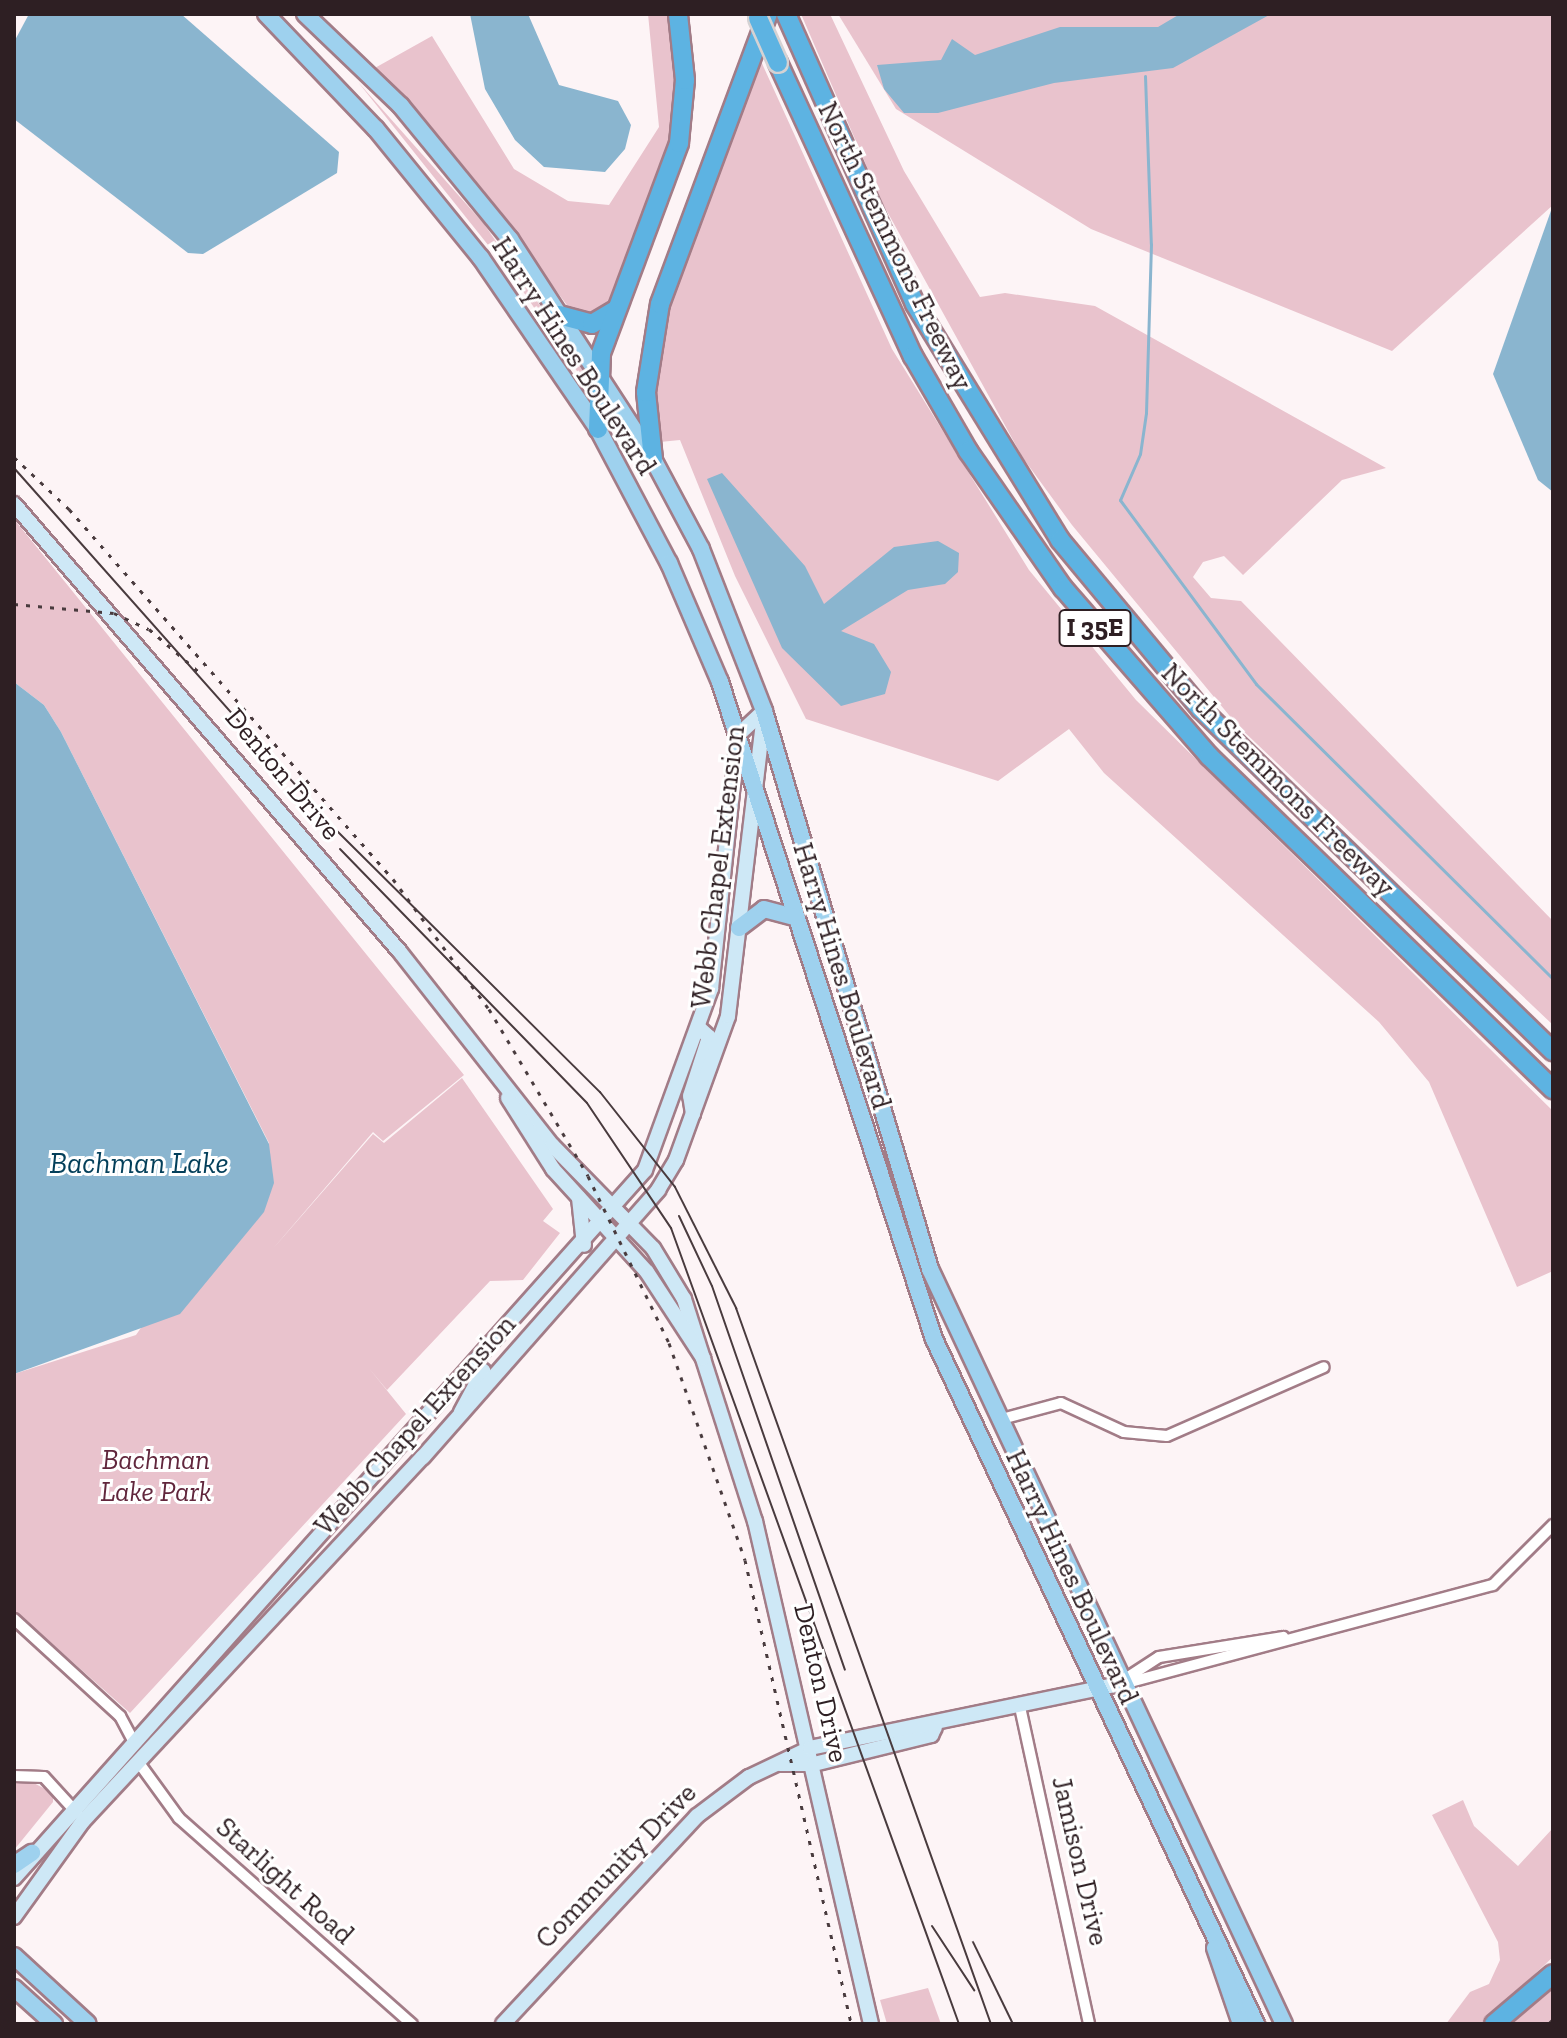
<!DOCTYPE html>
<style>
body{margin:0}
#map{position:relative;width:1567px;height:2038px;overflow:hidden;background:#fdf4f6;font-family:"Zilla Slab",serif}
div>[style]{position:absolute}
.green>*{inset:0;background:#e9c3cd}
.water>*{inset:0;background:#8ab5cf}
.stream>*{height:3px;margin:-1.5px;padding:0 1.5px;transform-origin:1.5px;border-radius:1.5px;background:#8ab5cf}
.roads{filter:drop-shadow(2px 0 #a27c87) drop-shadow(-2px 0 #a27c87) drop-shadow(0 2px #a27c87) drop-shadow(0 -2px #a27c87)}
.street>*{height:10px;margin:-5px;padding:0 5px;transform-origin:5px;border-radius:5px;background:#fff}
.secondary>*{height:14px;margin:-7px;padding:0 7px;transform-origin:7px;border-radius:7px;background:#cee8f6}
.primary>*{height:16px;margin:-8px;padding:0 8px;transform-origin:8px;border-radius:8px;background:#9ed1ee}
.highway>*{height:18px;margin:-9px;padding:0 9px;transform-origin:9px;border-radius:9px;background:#5db3e2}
.tram>*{height:2px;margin:-1px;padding:0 1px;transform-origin:1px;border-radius:1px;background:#493b3e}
.rail>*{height:3px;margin-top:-1.5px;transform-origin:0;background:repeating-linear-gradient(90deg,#493b3e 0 4px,transparent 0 12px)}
.bridges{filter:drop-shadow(2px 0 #d5d2d3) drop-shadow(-2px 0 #d5d2d3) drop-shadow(0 2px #d5d2d3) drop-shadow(0 -2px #d5d2d3)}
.highway-bridge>*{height:18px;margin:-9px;padding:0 9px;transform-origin:9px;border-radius:9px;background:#5db3e2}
span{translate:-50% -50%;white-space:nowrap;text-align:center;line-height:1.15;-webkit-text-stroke:6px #fff;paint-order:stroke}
.shield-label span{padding:2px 6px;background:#fff;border:2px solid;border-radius:6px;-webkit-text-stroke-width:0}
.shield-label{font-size:26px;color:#2e1f23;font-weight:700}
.street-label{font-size:28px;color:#2e1f23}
.park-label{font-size:28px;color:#61263c;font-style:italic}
.water-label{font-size:30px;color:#033f5a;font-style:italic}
.frame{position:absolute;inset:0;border:16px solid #2e1f23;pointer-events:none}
</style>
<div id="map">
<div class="green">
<div style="clip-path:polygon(648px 14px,670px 14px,677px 84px,665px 164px,610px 306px,599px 316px,572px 312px,471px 176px,373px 69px,432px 36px,514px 169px,568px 201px,609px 205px,659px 127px)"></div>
<div style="clip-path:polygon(801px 14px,830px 14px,904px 171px,980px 297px,1005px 293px,1095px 306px,1386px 468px,1342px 480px,1243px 575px,1224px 556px,1203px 562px,1193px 577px,1211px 598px,1241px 601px,1553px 921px,1553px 1025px,1238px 726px,1072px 525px,1023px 458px,883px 204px)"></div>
<div style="clip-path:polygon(838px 14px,1553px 14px,1553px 205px,1392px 351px,1091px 229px,896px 109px)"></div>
<div style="clip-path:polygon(760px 59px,892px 349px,1029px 570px,1136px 700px,1553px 1111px,1553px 1271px,1517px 1287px,1429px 1082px,1379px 1022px,1104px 773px,1069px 729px,998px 781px,806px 719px,735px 576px,680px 440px,660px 442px,653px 397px,661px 326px)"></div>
<div style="clip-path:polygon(358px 82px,484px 224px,587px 374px,581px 377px,512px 275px)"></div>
<div style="clip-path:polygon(14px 519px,464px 1075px,383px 1141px,373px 1132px,271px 1251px,373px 1134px,384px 1143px,462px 1078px,553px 1209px,543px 1221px,560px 1233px,523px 1280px,490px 1281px,387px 1390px,368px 1367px,406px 1414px,130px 1713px,14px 1610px,14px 1374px,136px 1335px,269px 1143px,61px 732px,44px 705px,14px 682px)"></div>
<div style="clip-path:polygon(26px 1779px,53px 1793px,53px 1802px,14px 1850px,14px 1782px)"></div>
<div style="clip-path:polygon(1463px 1800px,1474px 1826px,1518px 1866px,1553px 1828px,1553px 1957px,1481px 2024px,1446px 2024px,1470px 1992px,1489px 1984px,1500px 1960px,1498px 1942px,1432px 1815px)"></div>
<div style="clip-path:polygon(1553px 1987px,1553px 2024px,1507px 2024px,1527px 2010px)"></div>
<div style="clip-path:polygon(928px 1988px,941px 2024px,887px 2024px,880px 2000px)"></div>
</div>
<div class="water">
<div style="clip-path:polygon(29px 14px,181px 14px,339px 152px,337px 173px,203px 254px,188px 253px,14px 119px,14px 42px)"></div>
<div style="clip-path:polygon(470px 14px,528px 14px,559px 85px,618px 101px,631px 125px,625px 149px,605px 172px,544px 167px,515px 140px,485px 89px)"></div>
<div style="clip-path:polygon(1180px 14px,1271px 14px,1173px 68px,1054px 83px,938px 113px,904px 113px,884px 89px,877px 65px,941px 60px,952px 39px,975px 55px,1060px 27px,1158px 27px)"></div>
<div style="clip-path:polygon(1553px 205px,1553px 492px,1538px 480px,1493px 374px)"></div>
<div style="clip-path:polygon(722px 473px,805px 566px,824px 604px,894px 547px,938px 541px,959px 553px,958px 572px,945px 584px,908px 590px,841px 631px,874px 644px,891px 672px,885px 694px,841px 706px,782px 648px,707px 479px)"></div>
<div style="clip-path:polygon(14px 682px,44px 705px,61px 732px,269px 1144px,274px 1183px,264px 1212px,180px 1314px,14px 1374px)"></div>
</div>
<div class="stream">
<div style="left:1145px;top:76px;width:168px;rotate:88deg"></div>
<div style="left:1151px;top:244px;width:169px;rotate:91.7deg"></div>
<div style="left:1146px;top:413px;width:41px;rotate:98.3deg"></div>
<div style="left:1140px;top:454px;width:50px;rotate:113.5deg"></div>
<div style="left:1120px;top:500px;width:229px;rotate:53.5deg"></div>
<div style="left:1256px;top:684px;width:419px;rotate:44.8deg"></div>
</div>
<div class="roads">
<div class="street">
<div style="left:998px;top:1420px;width:65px;rotate:-15.1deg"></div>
<div style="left:1061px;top:1403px;width:69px;rotate:24.7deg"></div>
<div style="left:1124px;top:1432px;width:43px;rotate:5.3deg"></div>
<div style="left:1167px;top:1436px;width:171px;rotate:-23.7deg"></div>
<div style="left:14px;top:1619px;width:144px;rotate:42.5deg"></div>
<div style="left:120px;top:1716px;width:26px;rotate:62deg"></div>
<div style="left:1122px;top:1681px;width:44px;rotate:-33deg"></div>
<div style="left:1159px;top:1657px;width:126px;rotate:-9.2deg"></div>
<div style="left:1123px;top:1684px;width:383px;rotate:-15deg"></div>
<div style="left:1493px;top:1585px;width:85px;rotate:-45deg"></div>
<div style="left:1020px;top:1707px;width:324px;rotate:77.7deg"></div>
<div style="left:139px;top:1763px;width:68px;rotate:54deg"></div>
<div style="left:179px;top:1818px;width:311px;rotate:41.5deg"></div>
<div style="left:14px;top:1776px;width:30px;rotate:2deg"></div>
<div style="left:44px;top:1777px;width:49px;rotate:47.5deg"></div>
</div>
<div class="secondary">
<div style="left:14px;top:504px;width:591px;rotate:49.25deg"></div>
<div style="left:400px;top:952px;width:246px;rotate:51.8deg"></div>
<div style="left:552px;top:1145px;width:144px;rotate:45.6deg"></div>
<div style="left:653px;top:1248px;width:60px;rotate:58.7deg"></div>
<div style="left:684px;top:1299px;width:233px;rotate:72.3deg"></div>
<div style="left:755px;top:1521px;width:516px;rotate:77.01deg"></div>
<div style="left:508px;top:1098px;width:84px;rotate:57.6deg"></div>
<div style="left:553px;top:1169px;width:139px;rotate:47.6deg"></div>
<div style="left:647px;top:1272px;width:103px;rotate:56.9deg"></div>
<div style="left:693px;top:1114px;width:18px;rotate:-99deg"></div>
<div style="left:690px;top:1096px;width:62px;rotate:-72.1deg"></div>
<div style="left:709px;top:1037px;width:13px;rotate:-138deg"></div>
<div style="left:579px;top:1198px;width:47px;rotate:83.9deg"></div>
<div style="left:461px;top:1412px;width:47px;rotate:-61.8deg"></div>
<div style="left:780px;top:1764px;width:34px"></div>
<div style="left:814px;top:1764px;width:121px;rotate:-13.9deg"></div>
<div style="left:931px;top:1735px;width:9px;rotate:-63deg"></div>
<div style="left:14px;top:1878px;width:948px;rotate:-48.29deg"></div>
<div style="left:645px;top:1170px;width:193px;rotate:-70deg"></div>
<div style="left:711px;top:989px;width:255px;rotate:-83.9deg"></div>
<div style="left:738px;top:735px;width:35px;rotate:-43deg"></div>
<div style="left:14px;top:1917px;width:118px;rotate:-54.3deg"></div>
<div style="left:83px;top:1821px;width:498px;rotate:-47deg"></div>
<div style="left:423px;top:1457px;width:356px;rotate:-48.6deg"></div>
<div style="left:658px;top:1190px;width:35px;rotate:-59deg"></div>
<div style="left:676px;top:1160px;width:153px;rotate:-70.1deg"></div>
<div style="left:728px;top:1016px;width:303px;rotate:-83.2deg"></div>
<div style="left:503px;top:2024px;width:284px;rotate:-47deg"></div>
<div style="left:697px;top:1816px;width:65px;rotate:-36.9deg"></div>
<div style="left:749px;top:1777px;width:68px;rotate:-25.4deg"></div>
<div style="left:810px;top:1748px;width:317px;rotate:-11.7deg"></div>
</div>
<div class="primary">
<div style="left:266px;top:14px;width:159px;rotate:46.3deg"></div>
<div style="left:376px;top:129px;width:166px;rotate:50.9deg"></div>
<div style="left:481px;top:258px;width:207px;rotate:55.6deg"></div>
<div style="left:598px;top:429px;width:152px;rotate:62.1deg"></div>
<div style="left:669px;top:563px;width:129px;rotate:66.8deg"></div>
<div style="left:720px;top:682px;width:691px;rotate:71.96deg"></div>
<div style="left:934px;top:1339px;width:757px;rotate:64.82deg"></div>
<div style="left:305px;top:14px;width:133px;rotate:43.8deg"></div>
<div style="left:401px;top:106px;width:172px;rotate:50.7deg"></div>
<div style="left:510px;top:239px;width:262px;rotate:57deg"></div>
<div style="left:653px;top:459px;width:102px;rotate:61.9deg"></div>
<div style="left:701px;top:549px;width:174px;rotate:68.7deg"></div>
<div style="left:764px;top:711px;width:582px;rotate:73.43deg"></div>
<div style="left:930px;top:1269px;width:834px;rotate:64.88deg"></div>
<div style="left:739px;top:928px;width:31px;rotate:-37deg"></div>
<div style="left:764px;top:909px;width:34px;rotate:15deg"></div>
<div style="left:14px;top:1865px;width:22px;rotate:-34deg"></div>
<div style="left:1215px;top:1948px;width:80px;rotate:71.1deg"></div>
<div style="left:14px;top:1956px;width:100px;rotate:42.6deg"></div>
<div style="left:14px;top:1988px;width:54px;rotate:42deg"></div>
</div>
<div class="highway">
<div style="left:786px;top:14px;width:317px;rotate:66deg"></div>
<div style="left:915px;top:304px;width:277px;rotate:58.4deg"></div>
<div style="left:1060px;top:540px;width:220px;rotate:50.2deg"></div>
<div style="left:1201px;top:709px;width:491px;rotate:44.2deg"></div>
<div style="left:778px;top:63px;width:323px;rotate:65.3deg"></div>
<div style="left:913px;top:356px;width:110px;rotate:59.9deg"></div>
<div style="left:968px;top:451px;width:167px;rotate:55.3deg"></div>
<div style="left:1063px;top:588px;width:223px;rotate:49deg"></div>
<div style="left:1209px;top:756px;width:479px;rotate:44.1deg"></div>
<div style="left:559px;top:315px;width:34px;rotate:15deg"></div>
<div style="left:592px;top:324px;width:27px;rotate:-31deg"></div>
<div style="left:598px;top:429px;width:76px;rotate:-87.7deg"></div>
<div style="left:601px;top:353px;width:224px;rotate:-69.6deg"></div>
<div style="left:679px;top:143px;width:63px;rotate:-84.6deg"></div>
<div style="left:685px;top:80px;width:66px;rotate:-96.1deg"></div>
<div style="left:653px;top:459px;width:67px;rotate:-96deg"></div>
<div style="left:646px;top:392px;width:89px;rotate:-81deg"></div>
<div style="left:660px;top:304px;width:309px;rotate:-69.6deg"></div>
<div style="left:1494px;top:2024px;width:77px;rotate:-40.3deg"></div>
</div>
</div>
<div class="tram">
<div style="left:14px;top:468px;width:479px;rotate:48.4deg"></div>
<div style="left:332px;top:826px;width:378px;rotate:44.8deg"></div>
<div style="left:600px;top:1092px;width:121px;rotate:51.7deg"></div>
<div style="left:675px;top:1187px;width:136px;rotate:63.2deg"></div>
<div style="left:736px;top:1308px;width:760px;rotate:70.4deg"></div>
<div style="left:340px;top:849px;width:354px;rotate:45.8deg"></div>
<div style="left:587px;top:1103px;width:151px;rotate:56.1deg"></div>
<div style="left:671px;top:1228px;width:846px;rotate:70.11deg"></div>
<div style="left:679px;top:1216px;width:77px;rotate:64.8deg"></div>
<div style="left:712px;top:1286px;width:406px;rotate:70.9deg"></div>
<div style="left:932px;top:1926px;width:77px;rotate:56.7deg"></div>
<div style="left:973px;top:1942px;width:91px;rotate:64deg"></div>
<div style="left:1548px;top:2024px;width:7px;rotate:-45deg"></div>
</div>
<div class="rail">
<div style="left:14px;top:457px;width:76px;rotate:43.4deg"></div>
<div style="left:69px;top:509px;width:492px;rotate:48.8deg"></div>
<div style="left:393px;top:879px;width:162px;rotate:53.6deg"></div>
<div style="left:489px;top:1009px;width:194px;rotate:59.3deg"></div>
<div style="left:588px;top:1176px;width:186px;rotate:64.1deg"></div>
<div style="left:669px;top:1343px;width:230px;rotate:70.7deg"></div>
<div style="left:745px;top:1560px;width:476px;rotate:77.1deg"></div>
<div style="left:14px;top:604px;width:100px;rotate:5.1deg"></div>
<div style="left:114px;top:613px;width:38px;rotate:25deg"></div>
<div style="left:149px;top:629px;width:65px;rotate:40.6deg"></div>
</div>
<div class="bridges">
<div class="highway-bridge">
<div style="left:758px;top:18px;width:49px;rotate:66deg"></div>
</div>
</div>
<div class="shield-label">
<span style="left:1095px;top:628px">I 35E</span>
</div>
<div class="street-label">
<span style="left:895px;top:246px;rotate:64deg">North Stemmons Freeway</span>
<span style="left:574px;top:356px;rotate:57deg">Harry Hines Boulevard</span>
<span style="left:283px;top:774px;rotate:50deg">Denton Drive</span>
<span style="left:1278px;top:780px;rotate:45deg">North Stemmons Freeway</span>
<span style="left:718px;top:867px;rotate:-83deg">Webb Chapel Extension</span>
<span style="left:842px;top:976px;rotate:73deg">Harry Hines Boulevard</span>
<span style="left:415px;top:1425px;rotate:-48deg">Webb Chapel Extension</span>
<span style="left:1072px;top:1577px;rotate:65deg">Harry Hines Boulevard</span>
<span style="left:821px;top:1683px;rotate:77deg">Denton Drive</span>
<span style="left:1080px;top:1861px;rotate:77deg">Jamison Drive</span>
<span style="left:616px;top:1866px;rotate:-46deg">Community Drive</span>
<span style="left:285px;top:1881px;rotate:42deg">Starlight Road</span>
</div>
<div class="park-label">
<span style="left:156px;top:1476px">Bachman<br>Lake Park</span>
</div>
<div class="water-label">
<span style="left:139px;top:1163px">Bachman Lake</span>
</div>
<div class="frame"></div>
</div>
